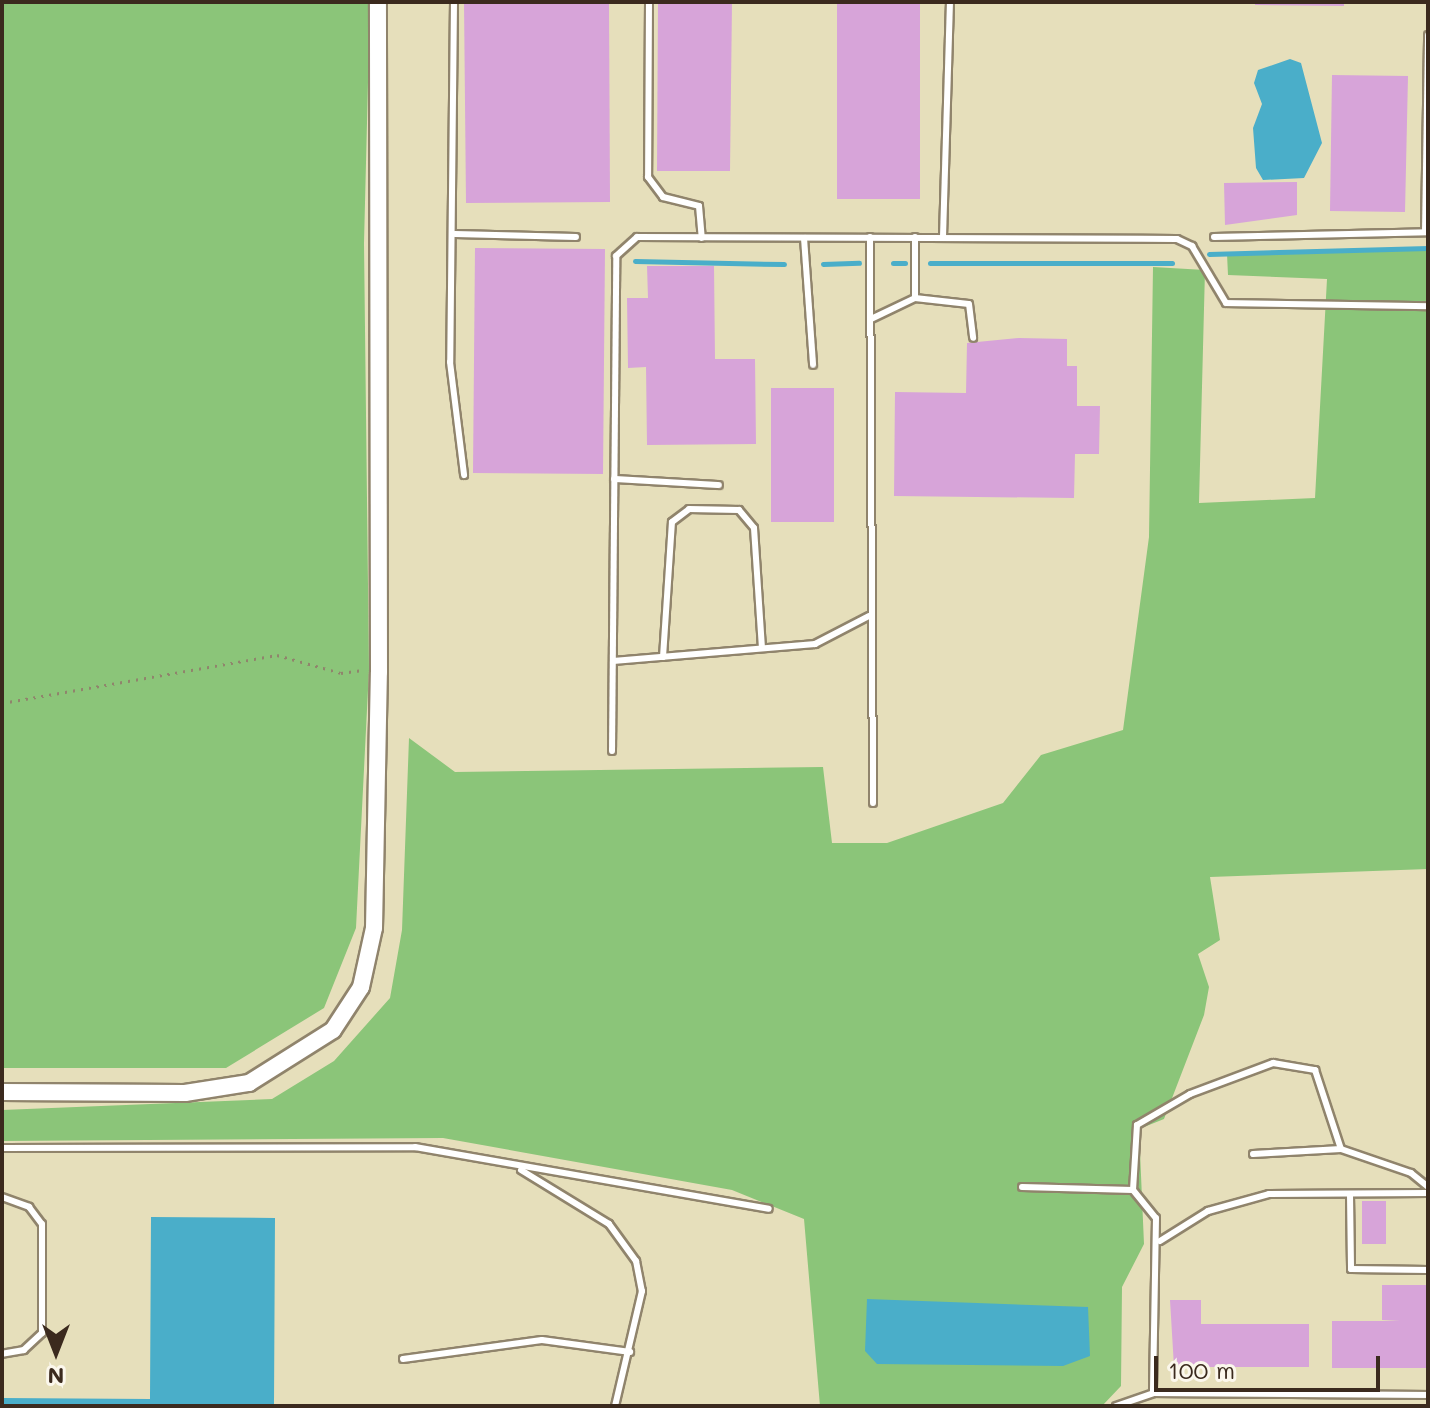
<!DOCTYPE html>
<style>
body{margin:0}
#map{position:relative;width:1430px;height:1408px;overflow:hidden;background:#e6dfbb;font-family:Mali,sans-serif}
div>[style]{position:absolute}
.green>*{inset:0;background:#8bc579}
.water>*{inset:0;background:#4aaec9}
.stream>*{height:5px;margin:-2.5px;padding:0 2.5px;transform-origin:2.5px;border-radius:2.5px;background:#4aaec9}
.building>*{inset:0;background:#d7a4d9}
.path>*{height:3px;margin-top:-1.5px;transform-origin:0;background:repeating-linear-gradient(90deg,#90846c 0 2px,transparent 0 8px)}
.roads{filter:drop-shadow(2px 0 #90846c) drop-shadow(-2px 0 #90846c) drop-shadow(0 2px #90846c) drop-shadow(0 -2px #90846c)}
.service>*{height:6px;margin:-3px;padding:0 3px;transform-origin:3px;border-radius:3px;background:#fff}
.tertiary>*{height:16px;margin:-8px;padding:0 8px;transform-origin:8px;border-radius:8px;background:#fff}
span{translate:-50% -50%;white-space:nowrap;text-align:center;line-height:1.15;-webkit-text-stroke:6px #fbf7ec;paint-order:stroke}
.frame{position:absolute;inset:0;border:4px solid #3b2a1e;pointer-events:none}
.north{position:absolute;left:16px;top:1312px;width:80px;height:80px;-webkit-text-stroke:6px #fbf7ec;paint-order:stroke;rotate:180deg;font-size:22px;font-weight:700;line-height:32px;text-align:center;color:#3b2a1e}
.north::after{content:'';display:block;margin:auto;width:28px;height:36px;background:#3b2a1e;clip-path:polygon(50% 0,100% 100%,50% 72%,0 100%)}
.scale{position:absolute;left:1154px;top:1356px;width:226px;height:36px;box-sizing:border-box;border:4px solid #3b2a1e;border-top:0;padding-left:10px;font-size:24px;line-height:28px;white-space:nowrap;color:#3b2a1e;-webkit-text-stroke:6px #fbf7ec;paint-order:stroke}
</style>
<div id="map">
<div class="green">
<div style="clip-path:polygon(2px 2px,370px 2px,364px 243px,369px 670px,356px 928px,324px 1008px,226px 1068px,2px 1068px)"></div>
<div style="clip-path:polygon(1428px 248px,1428px 869px,1210px 877px,1220px 940px,1198px 954px,1209px 987px,1204px 1015px,1164px 1119px,1139px 1129px,1144px 1244px,1122px 1287px,1121px 1386px,1102px 1406px,820px 1406px,804px 1219px,732px 1190px,443px 1138px,2px 1141px,2px 1110px,272px 1099px,334px 1061px,390px 998px,402px 930px,409px 738px,455px 772px,823px 767px,832px 843px,887px 843px,1003px 803px,1041px 755px,1123px 730px,1149px 537px,1153px 267px,1205px 270px,1199px 503px,1315px 498px,1327px 279px,1228px 275px,1227px 254px)"></div>
</div>
<div class="water">
<div style="clip-path:polygon(1290px 59px,1301px 63px,1322px 143px,1304px 178px,1263px 180px,1256px 168px,1253px 128px,1262px 104px,1254px 83px,1258px 70px)"></div>
<div style="clip-path:polygon(151px 1217px,275px 1218px,274px 1406px,2px 1406px,2px 1398px,150px 1399px)"></div>
<div style="clip-path:polygon(867px 1299px,1088px 1307px,1090px 1356px,1063px 1366px,877px 1364px,865px 1351px)"></div>
</div>
<div class="stream">
<div style="left:1209px;top:254px;width:219px;rotate:-1.6deg"></div>
<div style="left:635px;top:261px;width:149px;rotate:1.2deg"></div>
<div style="left:893px;top:263px;width:12px"></div>
<div style="left:930px;top:263px;width:242px"></div>
<div style="left:823px;top:264px;width:36px;rotate:-2deg"></div>
</div>
<div class="building">
<div style="clip-path:polygon(464px 2px,609px 2px,610px 202px,466px 203px)"></div>
<div style="clip-path:polygon(658px 2px,732px 2px,730px 171px,657px 171px)"></div>
<div style="clip-path:polygon(837px 2px,920px 2px,920px 199px,837px 199px)"></div>
<div style="clip-path:polygon(1255px 2px,1344px 2px,1344px 6px,1255px 5px)"></div>
<div style="clip-path:polygon(1332px 75px,1408px 76px,1405px 212px,1330px 211px)"></div>
<div style="clip-path:polygon(1297px 182px,1297px 215px,1225px 225px,1224px 183px)"></div>
<div style="clip-path:polygon(475px 248px,605px 249px,603px 474px,473px 473px)"></div>
<div style="clip-path:polygon(647px 266px,714px 266px,715px 359px,755px 359px,756px 444px,647px 445px,646px 367px,628px 368px,627px 298px,648px 298px)"></div>
<div style="clip-path:polygon(1019px 338px,1067px 339px,1067px 366px,1077px 366px,1077px 406px,1100px 406px,1099px 454px,1075px 454px,1074px 498px,894px 496px,895px 392px,966px 393px,967px 343px)"></div>
<div style="clip-path:polygon(771px 388px,834px 388px,834px 522px,771px 522px)"></div>
<div style="clip-path:polygon(1362px 1201px,1386px 1201px,1386px 1244px,1362px 1244px)"></div>
<div style="clip-path:polygon(1382px 1285px,1428px 1285px,1428px 1368px,1332px 1368px,1332px 1321px,1400px 1321px,1382px 1320px)"></div>
<div style="clip-path:polygon(1170px 1300px,1201px 1300px,1201px 1324px,1309px 1324px,1309px 1367px,1174px 1367px)"></div>
</div>
<div class="path">
<div style="left:2px;top:703px;width:279px;rotate:-9.9deg"></div>
<div style="left:277px;top:655px;width:66px;rotate:15.7deg"></div>
<div style="left:341px;top:673px;width:22px;rotate:-8deg"></div>
</div>
<div class="roads">
<div class="service">
<div style="left:454px;top:2px;width:360px;rotate:90.6deg"></div>
<div style="left:450px;top:362px;width:114px;rotate:82.9deg"></div>
<div style="left:649px;top:2px;width:175px;rotate:90.3deg"></div>
<div style="left:648px;top:177px;width:25px;rotate:53deg"></div>
<div style="left:663px;top:197px;width:37px;rotate:14deg"></div>
<div style="left:699px;top:206px;width:32px;rotate:85deg"></div>
<div style="left:1425px;top:232px;width:197px;rotate:-89.1deg"></div>
<div style="left:455px;top:234px;width:121px;rotate:1.4deg"></div>
<div style="left:870px;top:237px;width:566px;rotate:89.7deg"></div>
<div style="left:915px;top:237px;width:61px;rotate:90deg"></div>
<div style="left:915px;top:298px;width:54px;rotate:6.3deg"></div>
<div style="left:969px;top:304px;width:34px;rotate:83deg"></div>
<div style="left:943px;top:237px;width:235px;rotate:-88.3deg"></div>
<div style="left:1214px;top:237px;width:214px;rotate:-1.3deg"></div>
<div style="left:804px;top:238px;width:127px;rotate:85.9deg"></div>
<div style="left:871px;top:319px;width:49px;rotate:-25.5deg"></div>
<div style="left:614px;top:479px;width:105px;rotate:3.3deg"></div>
<div style="left:663px;top:657px;width:135px;rotate:-86.2deg"></div>
<div style="left:672px;top:522px;width:21px;rotate:-37deg"></div>
<div style="left:689px;top:509px;width:50px;rotate:1.1deg"></div>
<div style="left:739px;top:510px;width:23px;rotate:50deg"></div>
<div style="left:754px;top:528px;width:120px;rotate:86.2deg"></div>
<div style="left:613px;top:661px;width:203px;rotate:-4.8deg"></div>
<div style="left:815px;top:644px;width:61px;rotate:-27.4deg"></div>
<div style="left:612px;top:751px;width:495px;rotate:-89.5deg"></div>
<div style="left:616px;top:256px;width:28px;rotate:-42deg"></div>
<div style="left:637px;top:237px;width:540px;rotate:0.21deg"></div>
<div style="left:1177px;top:239px;width:17px;rotate:25deg"></div>
<div style="left:1192px;top:246px;width:66px;rotate:59.2deg"></div>
<div style="left:1226px;top:303px;width:202px;rotate:0.9deg"></div>
<div style="left:2px;top:1148px;width:413px;rotate:-0.1deg"></div>
<div style="left:415px;top:1147px;width:359px;rotate:9.9deg"></div>
<div style="left:1253px;top:1154px;width:88px;rotate:-3.3deg"></div>
<div style="left:1341px;top:1149px;width:74px;rotate:18.9deg"></div>
<div style="left:1411px;top:1173px;width:22px;rotate:39deg"></div>
<div style="left:521px;top:1170px;width:103px;rotate:31.5deg"></div>
<div style="left:609px;top:1224px;width:46px;rotate:53.9deg"></div>
<div style="left:636px;top:1261px;width:31px;rotate:79deg"></div>
<div style="left:642px;top:1291px;width:118px;rotate:103.2deg"></div>
<div style="left:1022px;top:1187px;width:111px;rotate:1.5deg"></div>
<div style="left:1133px;top:1190px;width:36px;rotate:51deg"></div>
<div style="left:1156px;top:1218px;width:175px;rotate:91deg"></div>
<div style="left:1133px;top:1190px;width:65px;rotate:-86.5deg"></div>
<div style="left:1137px;top:1125px;width:61px;rotate:-30.3deg"></div>
<div style="left:1190px;top:1094px;width:89px;rotate:-20.5deg"></div>
<div style="left:1273px;top:1063px;width:43px;rotate:9.5deg"></div>
<div style="left:1315px;top:1070px;width:83px;rotate:71.8deg"></div>
<div style="left:1350px;top:1195px;width:74px;rotate:89.2deg"></div>
<div style="left:1351px;top:1269px;width:77px;rotate:0.7deg"></div>
<div style="left:2px;top:1197px;width:29px;rotate:20deg"></div>
<div style="left:29px;top:1207px;width:21px;rotate:53deg"></div>
<div style="left:42px;top:1224px;width:109px;rotate:90deg"></div>
<div style="left:42px;top:1333px;width:25px;rotate:137deg"></div>
<div style="left:24px;top:1350px;width:22px;rotate:170deg"></div>
<div style="left:1160px;top:1241px;width:57px;rotate:-32deg"></div>
<div style="left:1208px;top:1211px;width:63px;rotate:-15.6deg"></div>
<div style="left:1269px;top:1194px;width:159px;rotate:-0.4deg"></div>
<div style="left:403px;top:1359px;width:140px;rotate:-7.8deg"></div>
<div style="left:542px;top:1340px;width:89px;rotate:7.8deg"></div>
<div style="left:1116px;top:1406px;width:39px;rotate:-19deg"></div>
<div style="left:1153px;top:1393px;width:275px;rotate:0.4deg"></div>
</div>
<div class="tertiary">
<div style="left:2px;top:1092px;width:183px;rotate:0.3deg"></div>
<div style="left:185px;top:1093px;width:65px;rotate:-8.9deg"></div>
<div style="left:249px;top:1083px;width:99px;rotate:-32.2deg"></div>
<div style="left:333px;top:1030px;width:51px;rotate:-56.9deg"></div>
<div style="left:361px;top:987px;width:60px;rotate:-77.6deg"></div>
<div style="left:374px;top:928px;width:256px;rotate:-88.9deg"></div>
<div style="left:379px;top:672px;width:670px;rotate:-90.09deg"></div>
</div>
</div>
<div class="frame"></div>
<div class="north">N</div>
<div class="scale">100 m</div>
</div>
